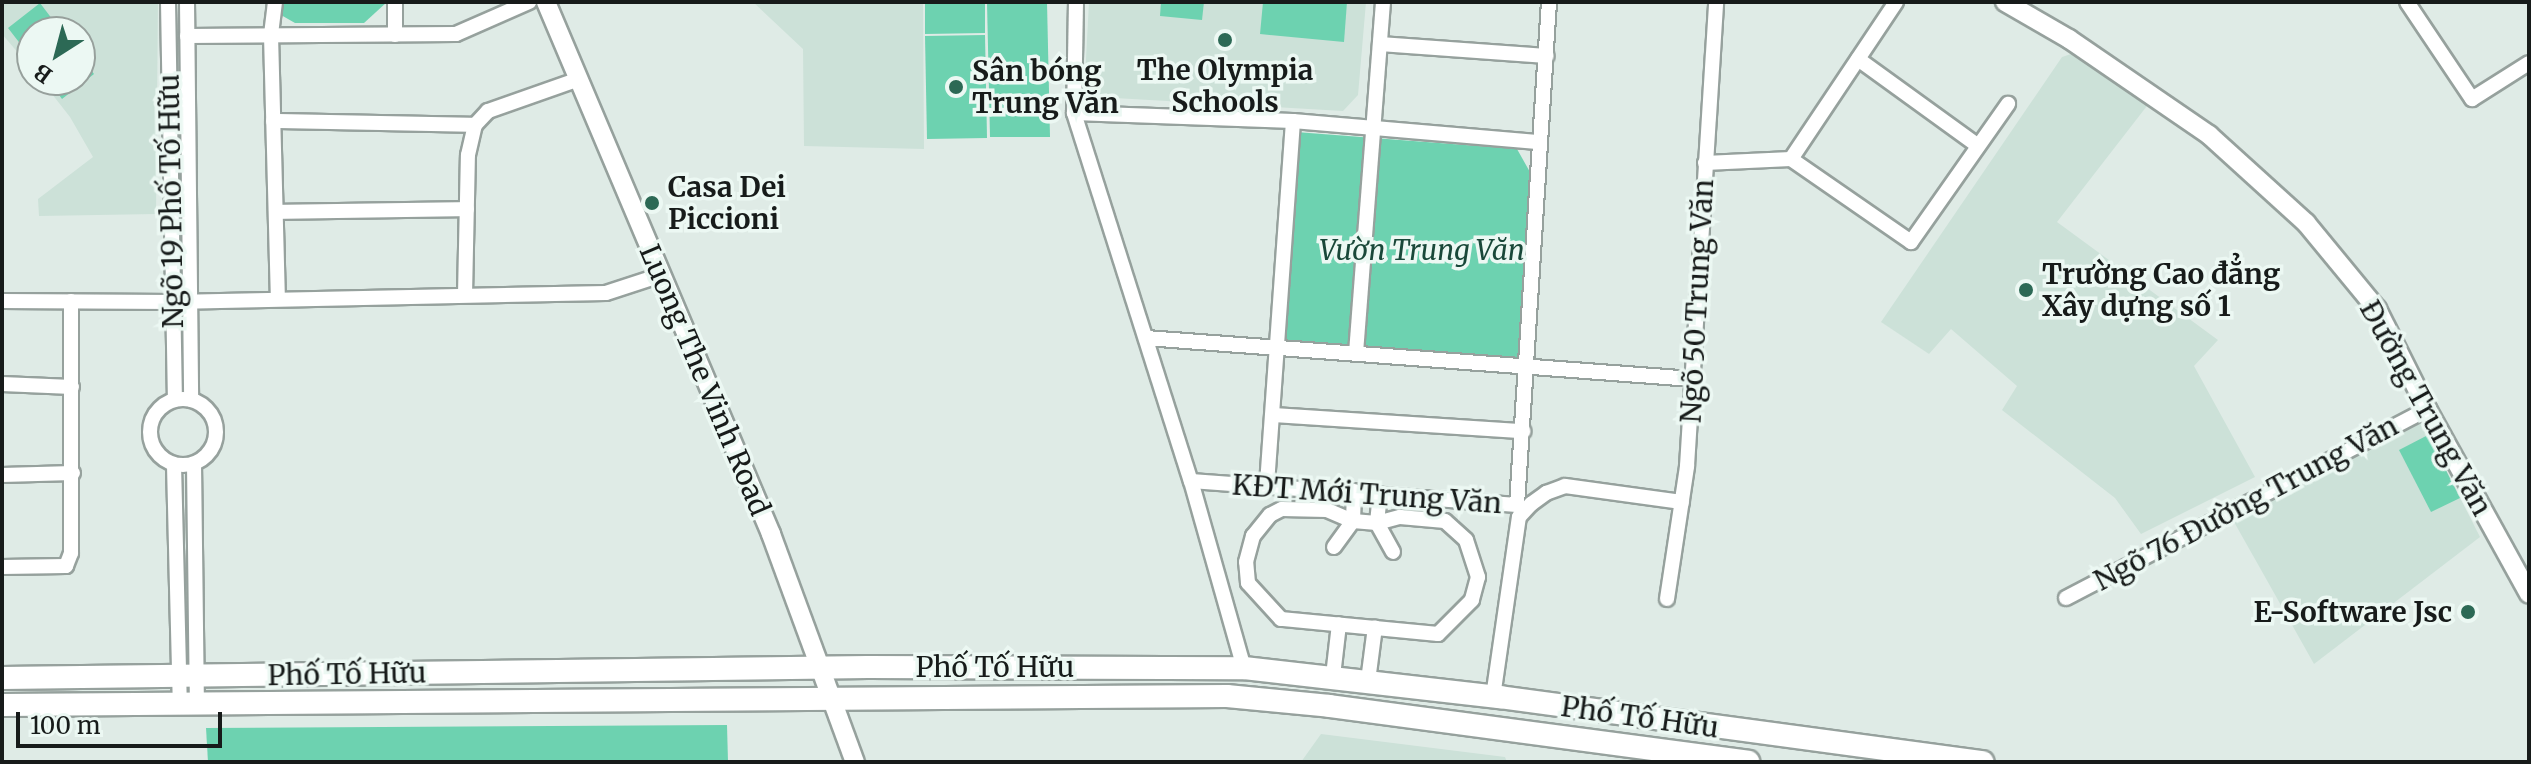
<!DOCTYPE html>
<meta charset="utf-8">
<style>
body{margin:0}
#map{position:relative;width:2531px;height:764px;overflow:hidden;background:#dfebe6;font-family:Merriweather,serif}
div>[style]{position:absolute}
.built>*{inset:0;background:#cce1d8}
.green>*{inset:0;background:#6dd2b0}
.roads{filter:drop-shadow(2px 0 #96a19d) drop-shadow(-2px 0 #96a19d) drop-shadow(0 2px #96a19d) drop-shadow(0 -2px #96a19d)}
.minor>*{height:14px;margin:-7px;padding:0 7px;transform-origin:7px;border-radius:7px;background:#fff}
.minor>.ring{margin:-7px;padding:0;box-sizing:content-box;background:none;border:14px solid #fff;border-radius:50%}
.tertiary>*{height:18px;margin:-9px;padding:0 9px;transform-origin:9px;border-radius:9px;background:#fff}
.primary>*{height:22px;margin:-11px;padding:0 11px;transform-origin:11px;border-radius:11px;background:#fff}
.dots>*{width:22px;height:22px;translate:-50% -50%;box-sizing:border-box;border:4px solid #ecf8f3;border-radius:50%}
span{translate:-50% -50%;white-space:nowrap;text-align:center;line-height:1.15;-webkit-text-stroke:7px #ecf8f3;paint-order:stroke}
.poi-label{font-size:28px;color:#171b1a;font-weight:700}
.left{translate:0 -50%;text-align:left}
.right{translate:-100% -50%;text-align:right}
.street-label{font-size:28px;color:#171b1a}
.park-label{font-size:28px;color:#194839;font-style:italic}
.frame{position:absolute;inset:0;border:4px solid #171b1a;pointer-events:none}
.north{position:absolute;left:16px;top:16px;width:80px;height:80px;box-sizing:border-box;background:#ecf8f3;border:2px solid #97a09c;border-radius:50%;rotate:216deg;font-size:22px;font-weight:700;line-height:32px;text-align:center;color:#171b1a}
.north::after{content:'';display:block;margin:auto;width:28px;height:36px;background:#2c6955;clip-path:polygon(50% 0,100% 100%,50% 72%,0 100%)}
.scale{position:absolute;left:16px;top:712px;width:206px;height:36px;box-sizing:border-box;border:4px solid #171b1a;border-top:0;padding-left:10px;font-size:24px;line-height:28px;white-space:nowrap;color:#171b1a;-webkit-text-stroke:6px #ecf8f3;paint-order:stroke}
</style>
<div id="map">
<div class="built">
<div style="clip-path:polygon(2px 2px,158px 2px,156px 214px,39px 216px,38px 199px,93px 157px,70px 117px,41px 80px,80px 80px,80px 32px,32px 32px,32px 69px,2px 34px)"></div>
<div style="clip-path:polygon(753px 2px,923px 2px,924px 149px,804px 146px,803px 49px)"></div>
<div style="clip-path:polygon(1089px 2px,1366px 2px,1358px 95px,1343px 111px,1097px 97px,1085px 78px)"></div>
<div style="clip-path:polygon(2080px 51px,2150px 102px,2057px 222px,2218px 340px,2194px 366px,2255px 477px,2141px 534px,2115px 498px,2002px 410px,2017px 386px,1951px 329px,1929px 354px,1881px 322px,2062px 57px)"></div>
<div style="clip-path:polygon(2419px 416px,2480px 537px,2314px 664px,2229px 513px)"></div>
<div style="clip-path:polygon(1321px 734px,1505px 757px,1507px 762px,1301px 762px)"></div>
</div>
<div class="green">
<div style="clip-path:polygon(275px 2px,387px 2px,364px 23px,295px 23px,274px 11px)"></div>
<div style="clip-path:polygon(925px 2px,985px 2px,985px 33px,925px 34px)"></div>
<div style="clip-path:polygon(987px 2px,1047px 2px,1050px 137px,990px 137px)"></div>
<div style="clip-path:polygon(1161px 2px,1204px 2px,1202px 20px,1160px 16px)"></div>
<div style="clip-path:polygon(1263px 2px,1347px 2px,1344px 42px,1260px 34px)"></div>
<div style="clip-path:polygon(40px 3px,62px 32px,32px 32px,32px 59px,8px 28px)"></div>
<div style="clip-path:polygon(985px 35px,987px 138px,927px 139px,925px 36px)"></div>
<div style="clip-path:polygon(80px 55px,94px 74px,62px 99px,48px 80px,80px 80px)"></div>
<div style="clip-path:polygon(1296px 132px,1517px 149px,1539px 188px,1526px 365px,1278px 348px)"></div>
<div style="clip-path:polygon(2428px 435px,2460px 498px,2431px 512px,2399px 450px)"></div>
<div style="clip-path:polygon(727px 725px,728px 762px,208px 762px,206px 728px)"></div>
</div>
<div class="roads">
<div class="minor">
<div style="left:168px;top:2px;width:398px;rotate:89deg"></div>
<div style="left:187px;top:2px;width:398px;rotate:89.4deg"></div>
<div style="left:275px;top:2px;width:33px;rotate:97deg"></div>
<div style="left:271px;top:35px;width:264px;rotate:88.5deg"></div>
<div style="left:1076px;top:2px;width:111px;rotate:91deg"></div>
<div style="left:1074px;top:113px;width:386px;rotate:72.4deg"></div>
<div style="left:1191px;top:481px;width:194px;rotate:74.2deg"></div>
<div style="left:2407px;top:2px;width:117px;rotate:56.2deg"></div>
<div style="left:2472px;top:99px;width:67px;rotate:-32.3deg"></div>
<div style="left:395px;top:35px;width:33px;rotate:-90deg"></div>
<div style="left:187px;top:36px;width:269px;rotate:-0.4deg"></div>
<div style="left:456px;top:34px;width:80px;rotate:-23.7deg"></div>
<div style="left:1380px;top:44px;width:167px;rotate:4.1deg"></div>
<div style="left:1858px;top:59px;width:148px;rotate:35.9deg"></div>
<div style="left:1074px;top:113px;width:219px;rotate:2.1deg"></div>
<div style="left:1293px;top:121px;width:248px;rotate:4.9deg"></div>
<div style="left:273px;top:121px;width:202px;rotate:1.1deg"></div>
<div style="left:1791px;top:159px;width:189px;rotate:-56.2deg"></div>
<div style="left:1705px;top:163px;width:86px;rotate:-2.7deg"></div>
<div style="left:1791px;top:159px;width:146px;rotate:34.7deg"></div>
<div style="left:1911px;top:242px;width:169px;rotate:-54.9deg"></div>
<div style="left:276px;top:212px;width:191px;rotate:-0.9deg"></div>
<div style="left:465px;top:295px;width:140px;rotate:-88.8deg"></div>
<div style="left:468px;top:155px;width:31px;rotate:-77deg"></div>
<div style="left:475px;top:125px;width:19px;rotate:-47deg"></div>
<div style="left:488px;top:111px;width:96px;rotate:-19.4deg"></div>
<div style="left:2px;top:301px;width:171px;rotate:0.3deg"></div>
<div style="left:173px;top:302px;width:433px;rotate:-1.2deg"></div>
<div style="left:606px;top:293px;width:58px;rotate:-18.1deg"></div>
<div style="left:1146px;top:338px;width:548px;rotate:4.29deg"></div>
<div style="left:1356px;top:353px;width:352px;rotate:-85.6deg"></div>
<div style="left:2px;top:384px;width:70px;rotate:2.5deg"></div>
<div class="ring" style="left:150px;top:399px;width:52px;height:52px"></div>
<div style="left:1273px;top:415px;width:251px;rotate:3.7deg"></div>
<div style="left:194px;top:464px;width:239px;rotate:89.3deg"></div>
<div style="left:174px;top:465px;width:238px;rotate:88.6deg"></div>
<div style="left:2px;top:475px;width:71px;rotate:-1.6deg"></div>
<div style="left:1191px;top:481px;width:327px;rotate:4.2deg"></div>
<div style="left:1517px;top:505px;width:504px;rotate:-86.36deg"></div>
<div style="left:1267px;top:484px;width:364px;rotate:-85.9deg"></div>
<div style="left:1380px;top:494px;width:29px;rotate:96deg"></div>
<div style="left:1377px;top:523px;width:33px;rotate:61deg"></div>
<div style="left:1282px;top:509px;width:45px;rotate:1.3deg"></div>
<div style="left:1327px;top:510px;width:28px;rotate:23deg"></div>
<div style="left:1353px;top:521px;width:24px;rotate:5deg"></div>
<div style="left:1377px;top:523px;width:24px;rotate:-15deg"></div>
<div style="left:1400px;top:517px;width:45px;rotate:5.1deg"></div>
<div style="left:1445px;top:521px;width:28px;rotate:42deg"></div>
<div style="left:1466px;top:540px;width:39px;rotate:72deg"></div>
<div style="left:1478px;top:577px;width:24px;rotate:105deg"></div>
<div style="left:1472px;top:600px;width:48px;rotate:135deg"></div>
<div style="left:1438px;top:634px;width:158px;rotate:-174.5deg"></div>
<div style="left:1281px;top:619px;width:49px;rotate:-132.5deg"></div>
<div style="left:1248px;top:583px;width:21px;rotate:-95deg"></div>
<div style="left:1246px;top:562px;width:27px;rotate:-75deg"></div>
<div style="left:1253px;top:536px;width:27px;rotate:-51deg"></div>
<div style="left:1270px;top:515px;width:13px;rotate:-27deg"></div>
<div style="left:1334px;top:547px;width:32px;rotate:-54deg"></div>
<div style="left:1353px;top:521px;width:30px;rotate:-88deg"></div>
<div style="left:2px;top:567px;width:64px;rotate:-0.9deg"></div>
<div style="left:66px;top:566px;width:14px;rotate:-69deg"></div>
<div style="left:71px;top:553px;width:252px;rotate:-90deg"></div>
<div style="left:2066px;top:598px;width:407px;rotate:-27.6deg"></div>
<div style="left:1667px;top:599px;width:134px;rotate:-81.4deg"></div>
<div style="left:1687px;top:466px;width:465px;rotate:-86.4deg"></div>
<div style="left:1333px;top:676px;width:52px;rotate:-83.4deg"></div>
<div style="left:1368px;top:681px;width:54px;rotate:-82.6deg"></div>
<div style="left:1493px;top:697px;width:182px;rotate:-81.8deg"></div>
<div style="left:1519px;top:517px;width:18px;rotate:-47deg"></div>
<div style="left:1531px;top:504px;width:19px;rotate:-36deg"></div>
<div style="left:1546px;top:493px;width:20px;rotate:-20deg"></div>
<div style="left:1565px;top:486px;width:118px;rotate:7.8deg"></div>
</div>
<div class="tertiary">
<div style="left:546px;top:2px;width:578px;rotate:67.07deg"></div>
<div style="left:771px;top:534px;width:243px;rotate:69.8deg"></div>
<div style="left:2005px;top:2px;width:74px;rotate:30deg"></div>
<div style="left:2069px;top:39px;width:170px;rotate:34.4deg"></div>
<div style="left:2209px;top:135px;width:131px;rotate:42.2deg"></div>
<div style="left:2306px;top:223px;width:112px;rotate:50.5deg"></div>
<div style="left:2377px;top:309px;width:112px;rotate:63.4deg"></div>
<div style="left:2427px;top:409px;width:211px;rotate:61.1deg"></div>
</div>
<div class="primary">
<div style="left:2px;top:678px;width:866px;rotate:-0.73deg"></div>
<div style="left:868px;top:667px;width:376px;rotate:0.2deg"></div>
<div style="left:1244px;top:668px;width:258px;rotate:6.5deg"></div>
<div style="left:1500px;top:697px;width:487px;rotate:7.7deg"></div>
<div style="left:2px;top:705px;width:1225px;rotate:-0.42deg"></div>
<div style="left:1227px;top:696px;width:103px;rotate:5.5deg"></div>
<div style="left:1330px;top:706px;width:422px;rotate:7.6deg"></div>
</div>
</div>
<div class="dots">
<div style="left:1225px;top:40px;background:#2c6955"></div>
<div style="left:956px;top:87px;background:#2c6955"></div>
<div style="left:652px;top:203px;background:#2c6955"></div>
<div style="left:2026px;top:290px;background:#2c6955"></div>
<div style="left:2468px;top:612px;background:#2c6955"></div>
</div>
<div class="poi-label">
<span style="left:1225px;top:86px">The Olympia<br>Schools</span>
<span class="left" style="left:972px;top:87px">Sân bóng<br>Trung Văn</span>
<span class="left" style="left:668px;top:203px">Casa Dei<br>Piccioni</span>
<span class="left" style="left:2042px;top:290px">Trường Cao đẳng<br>Xây dựng số 1</span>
<span class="right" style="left:2452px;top:612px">E-Software Jsc</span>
</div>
<div class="street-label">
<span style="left:171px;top:201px;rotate:-91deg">Ngõ 19 Phố Tố Hữu</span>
<span style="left:1697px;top:301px;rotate:-87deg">Ngõ 50 Trung Văn</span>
<span style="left:705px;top:380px;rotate:67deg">Luong The Vinh Road</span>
<span style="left:2426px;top:408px;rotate:61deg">Đường Trung Văn</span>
<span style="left:1367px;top:494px;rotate:4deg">KĐT Mới Trung Văn</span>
<span style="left:2246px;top:503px;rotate:-28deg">Ngõ 76 Đường Trung Văn</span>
<span style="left:995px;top:667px">Phố Tố Hữu</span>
<span style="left:347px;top:674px;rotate:-1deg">Phố Tố Hữu</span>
<span style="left:1640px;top:717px;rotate:8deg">Phố Tố Hữu</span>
</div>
<div class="park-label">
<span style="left:1422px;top:250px">Vườn Trung Văn</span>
</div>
<div class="frame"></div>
<div class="north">B</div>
<div class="scale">100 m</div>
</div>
